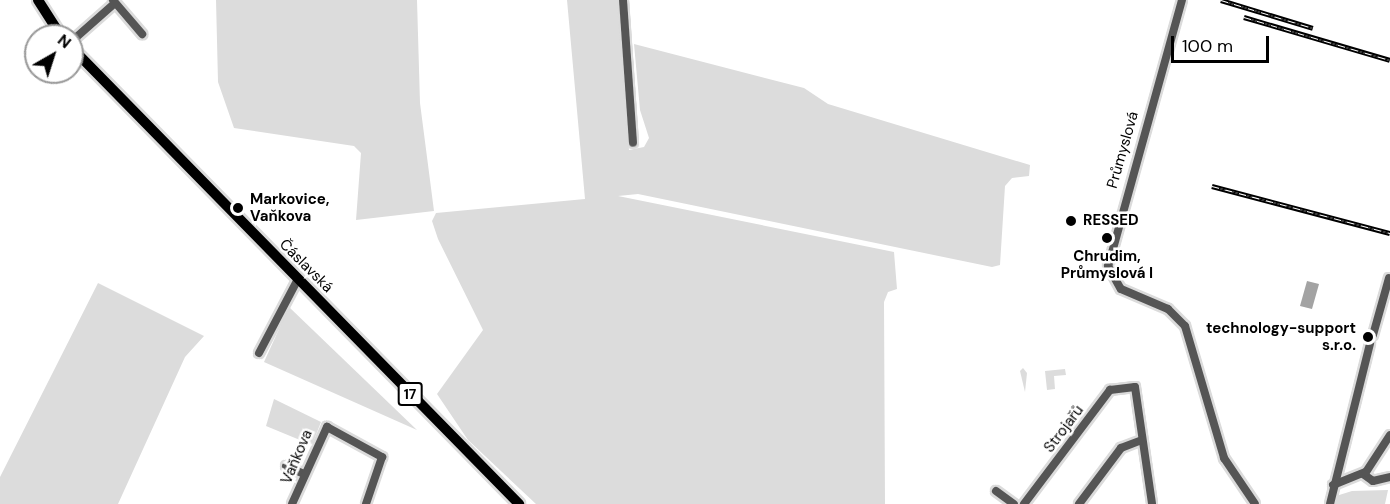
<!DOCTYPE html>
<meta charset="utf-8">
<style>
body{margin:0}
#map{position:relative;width:1390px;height:504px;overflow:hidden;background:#fff;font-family:"DM Sans",sans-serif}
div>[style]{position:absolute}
.green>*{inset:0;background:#dcdcdc}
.water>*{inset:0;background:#a3a3a3}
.roads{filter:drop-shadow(2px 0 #dbdbdb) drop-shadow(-2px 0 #dbdbdb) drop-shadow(0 2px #dbdbdb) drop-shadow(0 -2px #dbdbdb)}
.minor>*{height:8px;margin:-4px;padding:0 4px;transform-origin:4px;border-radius:4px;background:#555}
.major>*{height:10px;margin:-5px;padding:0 5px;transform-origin:5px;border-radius:5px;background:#000}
.rail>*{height:4.5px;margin-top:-2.25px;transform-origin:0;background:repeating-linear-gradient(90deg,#fff 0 7px,#000 0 14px);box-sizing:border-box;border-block:2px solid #000}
.dots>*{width:16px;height:16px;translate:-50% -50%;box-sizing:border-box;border:3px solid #fff;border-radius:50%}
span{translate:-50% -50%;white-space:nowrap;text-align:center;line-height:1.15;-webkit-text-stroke:5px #fff;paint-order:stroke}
.shield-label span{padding:2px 4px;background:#fff;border:2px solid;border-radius:4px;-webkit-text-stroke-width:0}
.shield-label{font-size:14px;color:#000;font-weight:700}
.street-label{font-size:15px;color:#000}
.poi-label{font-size:15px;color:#000;font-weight:700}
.left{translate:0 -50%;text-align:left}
.right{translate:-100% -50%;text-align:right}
.north{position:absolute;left:24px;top:24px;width:60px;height:60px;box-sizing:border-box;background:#fff;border:2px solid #999;border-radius:50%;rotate:39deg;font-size:16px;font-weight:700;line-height:24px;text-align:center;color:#000}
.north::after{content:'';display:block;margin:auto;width:21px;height:27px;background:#000;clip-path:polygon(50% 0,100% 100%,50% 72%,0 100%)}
.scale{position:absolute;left:1171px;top:36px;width:98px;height:27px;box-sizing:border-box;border:3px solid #000;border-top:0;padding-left:8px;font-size:18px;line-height:21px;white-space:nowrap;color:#000;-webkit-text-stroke:4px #fff;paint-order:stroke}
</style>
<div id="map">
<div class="green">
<div style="clip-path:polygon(216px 0,417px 0,420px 103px,434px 211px,356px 220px,361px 153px,354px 146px,234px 128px,218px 82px)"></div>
<div style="clip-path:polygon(567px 0,617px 0,629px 150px,644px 147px,649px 138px,640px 110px,634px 44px,804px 88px,828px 104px,1030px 165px,1029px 176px,1012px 178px,1005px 186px,1000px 265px,992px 267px,638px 194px,618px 196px,894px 252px,897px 289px,888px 292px,884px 302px,885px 504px,536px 504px,468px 440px,437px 394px,483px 330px,438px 239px,432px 221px,436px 213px,585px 199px)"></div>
<div style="clip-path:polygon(98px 283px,204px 336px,185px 357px,118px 504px,0 504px,0 477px)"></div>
<div style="clip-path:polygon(289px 307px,417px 430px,264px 362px)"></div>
<div style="clip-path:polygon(1023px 368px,1027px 373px,1025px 392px,1020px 371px)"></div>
<div style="clip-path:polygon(1065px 369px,1066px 375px,1054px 376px,1055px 389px,1047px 390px,1045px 371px)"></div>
<div style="clip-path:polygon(274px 399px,321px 422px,312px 445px,266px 426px)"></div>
<div style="clip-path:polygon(1388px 490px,1385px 504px,1335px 504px,1336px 496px,1352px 491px)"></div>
</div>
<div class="water">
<div style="clip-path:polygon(1307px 281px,1319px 284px,1312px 309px,1300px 306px)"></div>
</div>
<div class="roads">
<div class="minor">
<div style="left:113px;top:0;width:45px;rotate:49.5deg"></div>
<div style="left:623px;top:0;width:143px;rotate:86deg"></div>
<div style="left:1182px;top:0;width:276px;rotate:105.5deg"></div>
<div style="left:1108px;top:266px;width:26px;rotate:61deg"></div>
<div style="left:1121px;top:289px;width:51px;rotate:23.1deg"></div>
<div style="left:1168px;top:309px;width:24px;rotate:45deg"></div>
<div style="left:1185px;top:326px;width:138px;rotate:73.5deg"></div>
<div style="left:1224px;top:458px;width:55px;rotate:56deg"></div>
<div style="left:72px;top:41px;width:57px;rotate:-41.5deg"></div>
<div style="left:1373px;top:335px;width:59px;rotate:-74.3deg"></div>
<div style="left:259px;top:353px;width:84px;rotate:-62.2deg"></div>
<div style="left:286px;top:466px;width:20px;rotate:24deg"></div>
<div style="left:1363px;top:474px;width:12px;rotate:35deg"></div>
<div style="left:1373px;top:481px;width:17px;rotate:-13deg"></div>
<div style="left:1333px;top:485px;width:35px;rotate:-22deg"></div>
<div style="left:1366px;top:472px;width:44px;rotate:-57deg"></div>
<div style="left:996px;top:491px;width:22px;rotate:36deg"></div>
<div style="left:292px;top:504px;width:85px;rotate:-65.6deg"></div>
<div style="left:327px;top:427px;width:63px;rotate:28.6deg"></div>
<div style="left:382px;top:457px;width:50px;rotate:108.8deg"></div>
<div style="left:1024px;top:504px;width:143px;rotate:-53deg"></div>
<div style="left:1110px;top:390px;width:25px;rotate:-7deg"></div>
<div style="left:1135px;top:387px;width:118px;rotate:81.7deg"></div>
<div style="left:1079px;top:504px;width:70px;rotate:-53.1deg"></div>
<div style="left:1121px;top:448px;width:22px;rotate:-21deg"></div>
<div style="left:1330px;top:504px;width:166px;rotate:-76deg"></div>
</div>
<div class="major">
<div style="left:38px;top:0;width:43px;rotate:57.4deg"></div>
<div style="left:72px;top:48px;width:639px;rotate:45.57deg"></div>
</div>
</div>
<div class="rail">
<div style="left:1221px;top:0;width:96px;rotate:16.9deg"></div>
<div style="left:1244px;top:17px;width:152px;rotate:16.4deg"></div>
<div style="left:1212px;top:186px;width:184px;rotate:14.8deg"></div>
</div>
<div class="dots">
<div style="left:238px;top:208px;background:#000"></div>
<div style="left:1071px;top:221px;background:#000"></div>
<div style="left:1107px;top:238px;background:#000"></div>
<div style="left:1368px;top:337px;background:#000"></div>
</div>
<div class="shield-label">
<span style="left:410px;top:394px">17</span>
</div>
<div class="street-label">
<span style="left:1123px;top:150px;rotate:-74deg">Průmyslová</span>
<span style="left:306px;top:266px;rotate:45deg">Čáslavská</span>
<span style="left:1064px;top:429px;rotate:-53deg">Strojařů</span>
<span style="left:297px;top:457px;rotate:-67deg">Vaňkova</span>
</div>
<div class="poi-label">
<span class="left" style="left:250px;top:208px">Markovice,<br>Vaňkova</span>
<span class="left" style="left:1083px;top:221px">RESSED</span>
<span style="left:1107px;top:265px">Chrudim,<br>Průmyslová I</span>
<span class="right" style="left:1356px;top:337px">technology-support<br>s.r.o.</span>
</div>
<div class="north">N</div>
<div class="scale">100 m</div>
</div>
